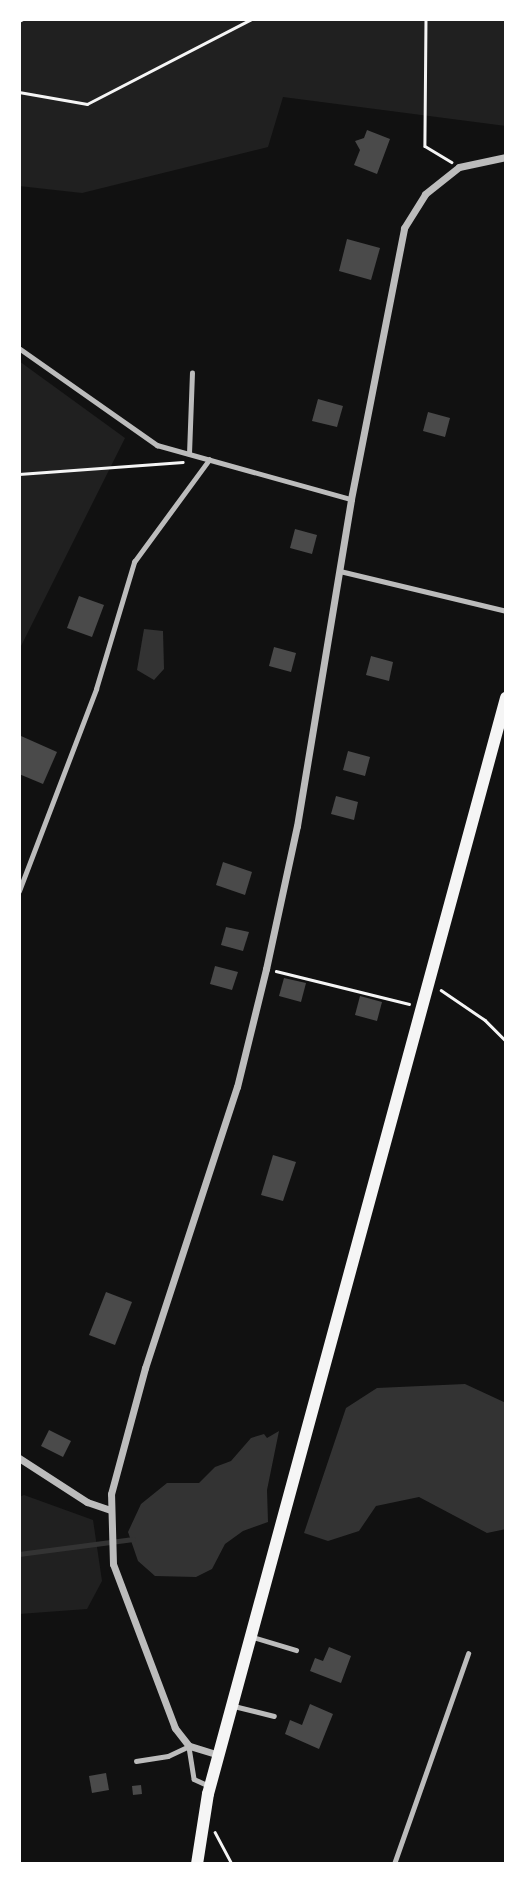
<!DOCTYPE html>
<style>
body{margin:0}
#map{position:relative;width:525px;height:1883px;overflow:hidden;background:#111;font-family:"Fira Sans Condensed",sans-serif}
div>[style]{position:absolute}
.green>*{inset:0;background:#202020}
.water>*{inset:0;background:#333}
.stream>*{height:4.5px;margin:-2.25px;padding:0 2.25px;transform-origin:2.25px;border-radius:2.25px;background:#333}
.building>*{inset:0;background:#4a4a4a}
.path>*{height:2.5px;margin:-1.25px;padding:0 1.25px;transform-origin:1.25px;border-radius:1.25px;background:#f5f5f5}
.service>*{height:4.5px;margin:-2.25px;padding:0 2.25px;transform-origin:2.25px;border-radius:2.25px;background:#bcbcbc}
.minor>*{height:7px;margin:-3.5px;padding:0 3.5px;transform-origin:3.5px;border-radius:3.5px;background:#bcbcbc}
.secondary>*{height:12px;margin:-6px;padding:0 6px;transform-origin:6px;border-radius:6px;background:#f5f5f5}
span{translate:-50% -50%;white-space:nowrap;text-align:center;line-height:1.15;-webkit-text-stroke:7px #fff;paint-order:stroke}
.frame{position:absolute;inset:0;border:21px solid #fff;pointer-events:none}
</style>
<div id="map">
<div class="green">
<div style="clip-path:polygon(19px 19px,506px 19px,506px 126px,283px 97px,268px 147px,82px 193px,19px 186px)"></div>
<div style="clip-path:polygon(19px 361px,125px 438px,19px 650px)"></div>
<div style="clip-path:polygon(24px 1495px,93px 1520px,102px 1581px,87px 1609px,19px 1614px,19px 1497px)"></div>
</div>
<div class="water">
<div style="clip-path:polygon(144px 629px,163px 631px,164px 669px,154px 680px,137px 670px)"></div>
<div style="clip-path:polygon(465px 1384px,506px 1403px,506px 1529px,487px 1533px,419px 1497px,376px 1506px,359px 1531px,328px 1541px,304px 1533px,346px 1408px,377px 1388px)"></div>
<div style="clip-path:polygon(279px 1431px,267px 1490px,268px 1522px,243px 1531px,225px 1544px,212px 1569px,196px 1577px,155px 1576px,138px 1561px,128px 1532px,141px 1504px,167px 1483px,199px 1483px,215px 1467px,231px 1461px,251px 1438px,264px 1434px,267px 1438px)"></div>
</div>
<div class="stream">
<div style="left:19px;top:1554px;width:115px;rotate:-7.5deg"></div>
</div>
<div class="building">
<div style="clip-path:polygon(367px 130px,390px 139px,377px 174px,354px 165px,360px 150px,355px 141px,364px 138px)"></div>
<div style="clip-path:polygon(347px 239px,380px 248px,371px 280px,339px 271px)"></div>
<div style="clip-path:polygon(318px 399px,343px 406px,337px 427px,312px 421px)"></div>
<div style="clip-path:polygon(428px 412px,450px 418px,445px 437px,423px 431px)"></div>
<div style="clip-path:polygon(295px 529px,317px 535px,312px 554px,290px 548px)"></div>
<div style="clip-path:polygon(79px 596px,104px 605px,92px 637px,67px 628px)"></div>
<div style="clip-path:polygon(274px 647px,296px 653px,291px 672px,269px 666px)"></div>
<div style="clip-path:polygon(371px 656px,393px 662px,389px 681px,366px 675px)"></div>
<div style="clip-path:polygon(21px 736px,57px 752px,43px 784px,19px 774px)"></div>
<div style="clip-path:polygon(348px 751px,370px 757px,365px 776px,343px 770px)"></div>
<div style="clip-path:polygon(336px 796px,358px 802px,354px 820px,331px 814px)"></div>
<div style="clip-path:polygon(223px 862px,252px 872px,245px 895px,216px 885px)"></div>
<div style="clip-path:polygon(226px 927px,249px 932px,243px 951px,221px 945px)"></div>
<div style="clip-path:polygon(215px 966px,238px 972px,232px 990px,210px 984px)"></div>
<div style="clip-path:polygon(284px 978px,306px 983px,301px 1002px,279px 996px)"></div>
<div style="clip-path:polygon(360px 996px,382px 1002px,377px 1021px,355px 1015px)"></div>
<div style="clip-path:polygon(273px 1155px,296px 1162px,283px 1201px,261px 1195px)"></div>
<div style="clip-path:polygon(106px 1292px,132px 1302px,115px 1345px,89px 1335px)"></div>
<div style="clip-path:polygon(49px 1430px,71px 1441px,63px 1457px,41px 1446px)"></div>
<div style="clip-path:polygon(329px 1647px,351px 1656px,341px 1683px,310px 1671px,315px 1658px,323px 1661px)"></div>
<div style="clip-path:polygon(310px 1704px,333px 1714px,319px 1749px,285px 1734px,290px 1720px,302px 1725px)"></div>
<div style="clip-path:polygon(106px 1773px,109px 1790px,92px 1793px,89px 1776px)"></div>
<div style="clip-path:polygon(141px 1785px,142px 1794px,133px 1795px,132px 1786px)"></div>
</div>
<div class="path">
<div style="left:426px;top:19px;width:127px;rotate:90.5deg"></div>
<div style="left:425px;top:146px;width:31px;rotate:31deg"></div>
<div style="left:19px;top:21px;width:4px;rotate:-27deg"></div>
<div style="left:19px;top:92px;width:69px;rotate:10deg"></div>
<div style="left:87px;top:104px;width:186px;rotate:-27.3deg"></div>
<div style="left:19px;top:474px;width:164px;rotate:-4.2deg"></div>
<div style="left:276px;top:971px;width:137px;rotate:13.9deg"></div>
<div style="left:441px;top:990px;width:53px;rotate:34.3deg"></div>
<div style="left:485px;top:1020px;width:30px;rotate:45deg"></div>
<div style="left:215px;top:1832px;width:36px;rotate:62deg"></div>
</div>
<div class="service">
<div style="left:19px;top:348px;width:169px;rotate:35.1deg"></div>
<div style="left:157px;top:445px;width:201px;rotate:15.6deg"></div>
<div style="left:189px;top:454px;width:81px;rotate:-87.9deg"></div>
<div style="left:340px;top:571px;width:171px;rotate:13.5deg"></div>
<div style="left:19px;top:891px;width:216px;rotate:-69.1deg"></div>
<div style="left:96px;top:689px;width:133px;rotate:-73.3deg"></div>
<div style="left:134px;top:562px;width:127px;rotate:-53.7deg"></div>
<div style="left:253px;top:1637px;width:45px;rotate:16.8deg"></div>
<div style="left:234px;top:1706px;width:41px;rotate:14deg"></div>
<div style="left:189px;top:1747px;width:32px;rotate:81deg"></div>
<div style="left:194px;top:1779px;width:14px;rotate:25deg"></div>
<div style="left:136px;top:1761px;width:32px;rotate:-9deg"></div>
<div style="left:168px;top:1756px;width:23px;rotate:-25deg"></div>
<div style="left:394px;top:1864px;width:223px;rotate:-70.6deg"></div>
</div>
<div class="minor">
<div style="left:19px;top:1458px;width:81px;rotate:32.9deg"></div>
<div style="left:87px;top:1502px;width:24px;rotate:19deg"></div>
<div style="left:219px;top:1755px;width:31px;rotate:-163deg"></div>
<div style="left:189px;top:1746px;width:23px;rotate:-128deg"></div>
<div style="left:175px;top:1728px;width:175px;rotate:-110.7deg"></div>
<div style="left:113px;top:1564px;width:70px;rotate:-91.6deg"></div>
<div style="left:111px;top:1494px;width:131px;rotate:-74.9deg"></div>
<div style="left:145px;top:1368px;width:296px;rotate:-71.9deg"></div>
<div style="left:237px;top:1087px;width:122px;rotate:-76.2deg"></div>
<div style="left:266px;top:969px;width:146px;rotate:-77.8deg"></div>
<div style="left:297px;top:826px;width:331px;rotate:-80.6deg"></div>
<div style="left:351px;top:499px;width:276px;rotate:-78.9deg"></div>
<div style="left:404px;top:228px;width:40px;rotate:-58deg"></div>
<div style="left:425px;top:194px;width:43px;rotate:-38.5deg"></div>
<div style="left:459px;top:167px;width:48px;rotate:-12deg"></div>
</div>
<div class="secondary">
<div style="left:197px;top:1864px;width:71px;rotate:-81.1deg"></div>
<div style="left:208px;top:1794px;width:1136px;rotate:-74.79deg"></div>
</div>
<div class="frame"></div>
</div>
